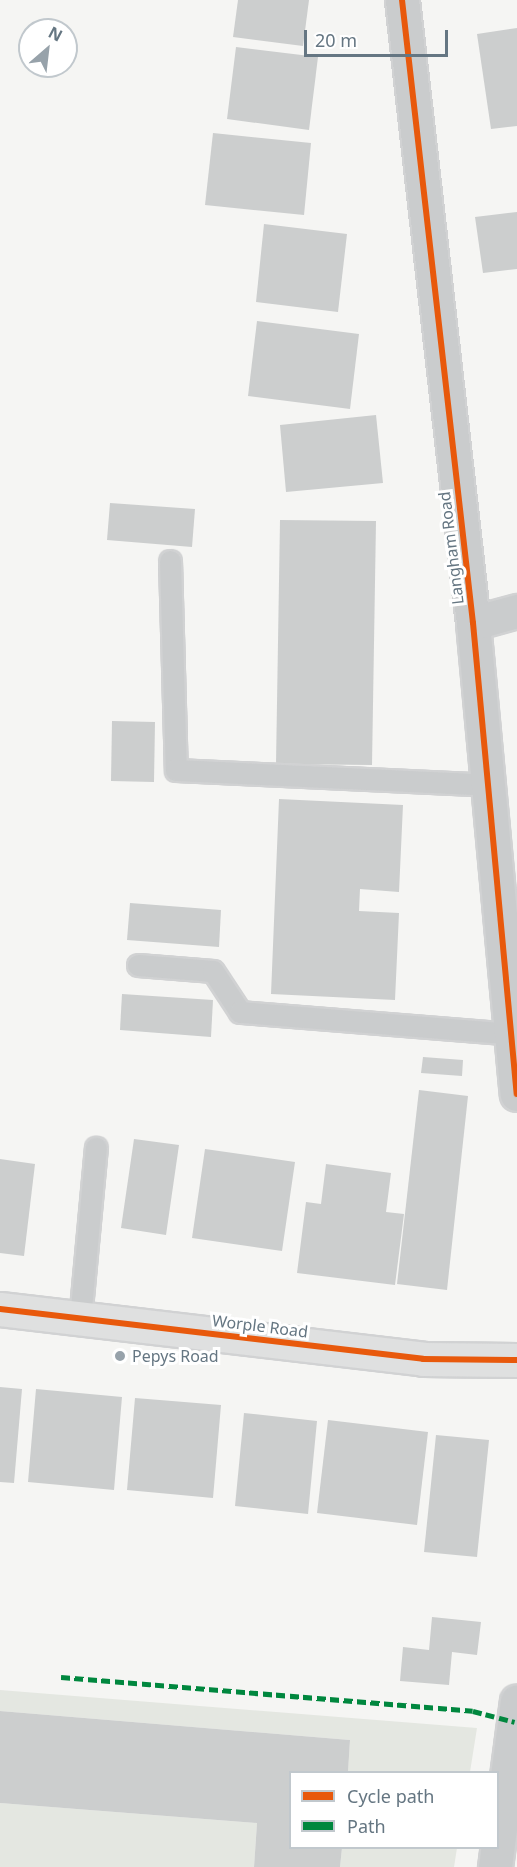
<!DOCTYPE html>
<style>
body{margin:0}
#map{position:relative;width:517px;height:1867px;overflow:hidden;background:#f5f5f3;font-family:"Noto Sans",sans-serif}
div>[style]{position:absolute}
.green>*{inset:0;background:#e4e7e1}
.building>*{inset:0;background:#cccece}
.roads{filter:drop-shadow(2px 0 #d1d2d3) drop-shadow(-2px 0 #d1d2d3) drop-shadow(0 2px #d1d2d3) drop-shadow(0 -2px #d1d2d3)}
.service>*{height:21px;margin:-10.5px;padding:0 10.5px;transform-origin:10.5px;border-radius:10.5px;background:#cacccd}
.minor>*{height:33px;margin:-16.5px;padding:0 16.5px;transform-origin:16.5px;border-radius:16.5px;background:#cacccd}
.secondary>*{height:33px;margin:-16.5px;padding:0 16.5px;transform-origin:16.5px;border-radius:16.5px;background:#dfe0e0}
.quiet>*{height:4.5px;margin-top:-2.25px;transform-origin:0;background:repeating-linear-gradient(90deg,#00873e 0 9px,transparent 0 13.5px)}
.cycleway>*{height:6px;margin:-3px;padding:0 3px;transform-origin:3px;border-radius:3px;background:#e8590c}
.dots>*{width:16px;height:16px;translate:-50% -50%;box-sizing:border-box;border:3px solid #fff;border-radius:50%}
span{translate:-50% -50%;white-space:nowrap;text-align:center;line-height:1.15;-webkit-text-stroke:6px #fff;paint-order:stroke}
.street-label{font-size:16px;color:#657682}
.poi-label{font-size:16px;color:#657682}
.left{translate:0 -50%;text-align:left}
.legend{position:absolute;left:289px;top:1771px;width:210px;height:78px;box-sizing:border-box;background:#fff;border:2px solid #c1c8cd;margin:0;padding:8px 10px;list-style:none;font-size:18px;color:#657682}
.legend li{display:flex;align-items:center;gap:12px;height:30px}
.legend b{width:30px;border:2px solid #c1c8cd}
.north{position:absolute;left:18px;top:18px;width:60px;height:60px;box-sizing:border-box;background:#fff;border:2px solid #c1c8cd;border-radius:50%;rotate:28deg;font-size:16px;font-weight:700;line-height:24px;text-align:center;color:#657682}
.north::after{content:'';display:block;margin:auto;width:21px;height:27px;background:#97a2aa;clip-path:polygon(50% 0,100% 100%,50% 72%,0 100%)}
.scale{position:absolute;left:304px;top:30px;width:144px;height:27px;box-sizing:border-box;border:3px solid #657682;border-top:0;padding-left:8px;font-size:18px;line-height:21px;white-space:nowrap;color:#657682;-webkit-text-stroke:4px #fff;paint-order:stroke}
</style>
<div id="map">
<div class="green">
<div style="clip-path:polygon(0 1690px,477px 1728px,470px 1772px,348px 1772px,350px 1740px,0 1711px)"></div>
<div style="clip-path:polygon(0 1803px,257px 1823px,254px 1867px,0 1867px)"></div>
<div style="clip-path:polygon(342px 1848px,457px 1848px,454px 1867px,340px 1867px)"></div>
</div>
<div class="building">
<div style="clip-path:polygon(238px 0,309px 0,303px 46px,233px 37px)"></div>
<div style="clip-path:polygon(517px 28px,517px 126px,491px 129px,477px 34px)"></div>
<div style="clip-path:polygon(236px 47px,318px 57px,309px 130px,227px 119px)"></div>
<div style="clip-path:polygon(213px 133px,311px 143px,304px 215px,205px 205px)"></div>
<div style="clip-path:polygon(517px 212px,517px 269px,483px 273px,475px 217px)"></div>
<div style="clip-path:polygon(264px 224px,347px 234px,338px 312px,256px 302px)"></div>
<div style="clip-path:polygon(257px 321px,359px 334px,350px 409px,248px 396px)"></div>
<div style="clip-path:polygon(376px 415px,383px 483px,286px 492px,280px 425px)"></div>
<div style="clip-path:polygon(110px 503px,195px 509px,192px 547px,107px 540px)"></div>
<div style="clip-path:polygon(280px 520px,376px 521px,372px 765px,276px 764px)"></div>
<div style="clip-path:polygon(112px 721px,155px 722px,154px 782px,111px 781px)"></div>
<div style="clip-path:polygon(279px 799px,403px 805px,399px 892px,360px 889px,359px 911px,399px 913px,395px 1000px,271px 994px)"></div>
<div style="clip-path:polygon(130px 903px,221px 910px,219px 947px,127px 940px)"></div>
<div style="clip-path:polygon(122px 994px,213px 1000px,211px 1037px,120px 1030px)"></div>
<div style="clip-path:polygon(423px 1057px,463px 1060px,462px 1076px,421px 1073px)"></div>
<div style="clip-path:polygon(419px 1090px,468px 1096px,447px 1290px,397px 1284px)"></div>
<div style="clip-path:polygon(134px 1139px,179px 1145px,166px 1235px,121px 1228px)"></div>
<div style="clip-path:polygon(205px 1149px,295px 1162px,282px 1251px,192px 1238px)"></div>
<div style="clip-path:polygon(0 1159px,35px 1164px,24px 1256px,0 1253px)"></div>
<div style="clip-path:polygon(326px 1164px,391px 1173px,386px 1212px,404px 1214px,395px 1285px,297px 1273px,306px 1202px,321px 1204px)"></div>
<div style="clip-path:polygon(0 1387px,22px 1389px,14px 1483px,0 1482px)"></div>
<div style="clip-path:polygon(36px 1389px,122px 1397px,114px 1490px,28px 1482px)"></div>
<div style="clip-path:polygon(135px 1398px,221px 1405px,213px 1498px,127px 1490px)"></div>
<div style="clip-path:polygon(244px 1413px,317px 1421px,308px 1514px,235px 1506px)"></div>
<div style="clip-path:polygon(328px 1420px,428px 1432px,417px 1525px,317px 1513px)"></div>
<div style="clip-path:polygon(436px 1435px,489px 1440px,477px 1557px,424px 1552px)"></div>
<div style="clip-path:polygon(432px 1617px,481px 1622px,477px 1655px,452px 1652px,449px 1685px,400px 1681px,403px 1647px,429px 1650px)"></div>
<div style="clip-path:polygon(0 1711px,350px 1740px,348px 1772px,290px 1772px,290px 1848px,342px 1848px,340px 1867px,254px 1867px,257px 1823px,0 1803px)"></div>
</div>
<div class="roads">
<div class="service">
<div style="left:170px;top:561px;width:209px;rotate:88.4deg"></div>
<div style="left:176px;top:770px;width:313px;rotate:2.7deg"></div>
<div style="left:138px;top:965px;width:75px;rotate:4.6deg"></div>
<div style="left:213px;top:971px;width:49px;rotate:56.6deg"></div>
<div style="left:240px;top:1012px;width:272px;rotate:4.6deg"></div>
<div style="left:80px;top:1319px;width:172px;rotate:-84.7deg"></div>
</div>
<div class="minor">
<div style="left:402px;top:0;width:627px;rotate:83.5deg"></div>
<div style="left:473px;top:623px;width:473px;rotate:84.7deg"></div>
<div style="left:473px;top:623px;width:46px;rotate:-15.3deg"></div>
<div style="left:495px;top:1867px;width:167px;rotate:-82.5deg"></div>
</div>
<div class="secondary">
<div style="left:0;top:1309px;width:426px;rotate:6.7deg"></div>
<div style="left:423px;top:1359px;width:94px;rotate:0.6deg"></div>
</div>
</div>
<div class="quiet">
<div style="left:61px;top:1677px;width:413px;rotate:4.7deg"></div>
<div style="left:473px;top:1711px;width:43px;rotate:14.7deg"></div>
</div>
<div class="cycleway">
<div style="left:402px;top:0;width:627px;rotate:83.5deg"></div>
<div style="left:473px;top:623px;width:473px;rotate:84.7deg"></div>
<div style="left:0;top:1309px;width:426px;rotate:6.7deg"></div>
<div style="left:423px;top:1359px;width:94px;rotate:0.6deg"></div>
</div>
<div class="dots">
<div style="left:120px;top:1356px;background:#97a2aa"></div>
</div>
<div class="street-label">
<span style="left:451px;top:548px;rotate:-97deg">Langham Road</span>
<span style="left:260px;top:1326px;rotate:7deg">Worple Road</span>
</div>
<div class="poi-label">
<span class="left" style="left:132px;top:1356px">Pepys Road</span>
</div>
<ul class="legend">
<li><b style="height:8px;background:#e8590c"></b>Cycle path</li>
<li><b style="height:8px;background:#00873e"></b>Path</li>
</ul>
<div class="north">N</div>
<div class="scale">20 m</div>
</div>
